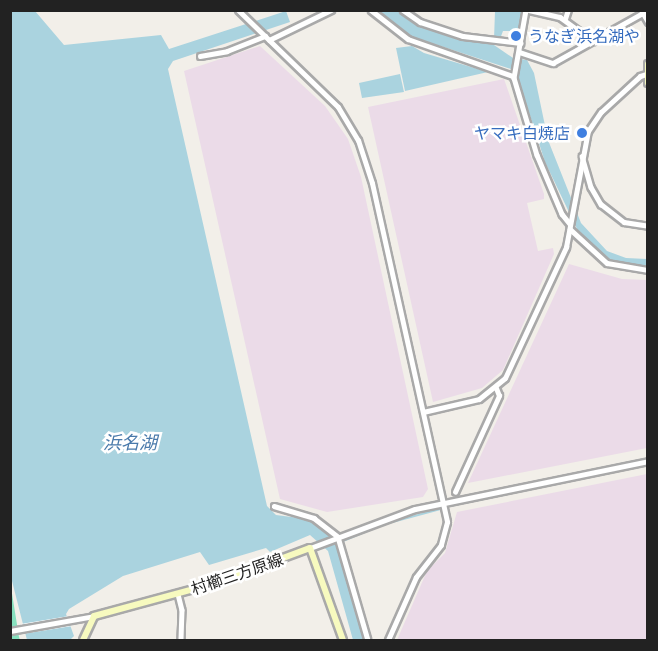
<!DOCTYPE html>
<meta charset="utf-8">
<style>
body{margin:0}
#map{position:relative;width:658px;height:651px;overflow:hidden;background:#f2efe9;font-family:Quicksand,"Noto Sans JP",sans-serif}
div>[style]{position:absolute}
.industrial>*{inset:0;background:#ebdbe8}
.pitch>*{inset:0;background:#88e0be}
.water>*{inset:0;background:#aad3df}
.pier>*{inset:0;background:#fff}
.stream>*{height:1.5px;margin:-0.75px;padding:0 0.75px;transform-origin:0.75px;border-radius:0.75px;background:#aad3df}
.roads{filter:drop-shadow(2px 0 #a9a9a9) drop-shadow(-2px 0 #a9a9a9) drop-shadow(0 2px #a9a9a9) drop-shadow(0 -2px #a9a9a9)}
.minor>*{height:4.5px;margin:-2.25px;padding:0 2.25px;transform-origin:2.25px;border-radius:2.25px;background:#fff}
.tertiary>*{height:5px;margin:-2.5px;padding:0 2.5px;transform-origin:2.5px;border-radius:2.5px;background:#fff}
.secondary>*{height:6px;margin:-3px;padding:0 3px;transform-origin:3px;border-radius:3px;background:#f7fabf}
.dots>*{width:16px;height:16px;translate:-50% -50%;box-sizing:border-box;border:3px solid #fff;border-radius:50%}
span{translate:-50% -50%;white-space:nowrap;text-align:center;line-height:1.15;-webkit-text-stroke:5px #fff;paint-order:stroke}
.shop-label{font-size:16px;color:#366cbe}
.left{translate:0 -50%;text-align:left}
.right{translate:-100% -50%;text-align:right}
.street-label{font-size:16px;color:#222}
.water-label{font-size:18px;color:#4a7aab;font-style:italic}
.frame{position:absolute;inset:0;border:12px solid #222;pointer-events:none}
</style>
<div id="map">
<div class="industrial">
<div style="clip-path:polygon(260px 46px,325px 106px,348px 139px,361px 177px,428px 489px,423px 497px,327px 512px,280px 499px,184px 71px)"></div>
<div style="clip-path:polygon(504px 79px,544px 194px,544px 199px,527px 203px,538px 251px,553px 248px,554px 254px,503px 370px,482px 388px,433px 402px,368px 107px)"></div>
<div style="clip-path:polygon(569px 264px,622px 279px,647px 280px,647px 448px,468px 483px)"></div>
<div style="clip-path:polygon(647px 474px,647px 640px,397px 640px,427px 571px,445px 553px,457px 512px)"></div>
</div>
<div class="pitch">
<div style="clip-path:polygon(10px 581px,19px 637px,20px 640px,11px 640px)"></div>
</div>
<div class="water">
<div style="clip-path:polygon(11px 11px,35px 11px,64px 45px,161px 35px,169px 49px,286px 11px,290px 22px,173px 61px,168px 69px,267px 506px,276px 515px,307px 519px,328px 533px,341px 554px,364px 640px,353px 640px,328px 551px,310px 535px,270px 552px,266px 548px,209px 565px,200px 552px,123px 576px,69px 609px,66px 614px,74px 636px,70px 640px,27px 640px,11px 577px)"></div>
<div style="clip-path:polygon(375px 11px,398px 11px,417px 24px,461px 39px,494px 45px,513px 58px,527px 60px,534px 73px,548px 140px,581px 223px,607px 251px,626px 258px,647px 259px,647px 267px,607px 260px,578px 231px,545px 162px,517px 75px,511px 69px,410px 36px)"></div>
<div style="clip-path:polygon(495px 11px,523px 11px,520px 31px,503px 31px,500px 39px,494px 39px)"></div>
<div style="clip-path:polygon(412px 46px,424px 53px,488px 72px,405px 91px,396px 48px)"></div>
<div style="clip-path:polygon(400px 74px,404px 92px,362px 98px,359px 83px)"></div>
</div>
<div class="pier">
<div style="clip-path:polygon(69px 616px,72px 626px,23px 634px,21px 624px)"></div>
</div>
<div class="stream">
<div style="left:454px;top:505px;width:198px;rotate:-11.7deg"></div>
<div style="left:343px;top:541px;width:45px;rotate:-22deg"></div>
<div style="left:385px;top:524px;width:58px;rotate:-15deg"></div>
</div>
<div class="roads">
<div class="minor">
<div style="left:371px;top:10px;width:47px;rotate:38.1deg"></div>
<div style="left:408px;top:39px;width:111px;rotate:19.4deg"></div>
<div style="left:403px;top:10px;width:21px;rotate:35deg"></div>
<div style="left:420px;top:22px;width:45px;rotate:18deg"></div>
<div style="left:463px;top:36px;width:58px;rotate:6.9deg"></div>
<div style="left:526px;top:10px;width:69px;rotate:100deg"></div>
<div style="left:514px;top:78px;width:80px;rotate:73.4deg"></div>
<div style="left:537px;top:155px;width:64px;rotate:67deg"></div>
<div style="left:562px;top:214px;width:13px;rotate:51deg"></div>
<div style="left:529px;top:10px;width:32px;rotate:13deg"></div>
<div style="left:560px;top:17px;width:41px;rotate:36deg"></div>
<div style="left:565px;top:19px;width:9px;rotate:-72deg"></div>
<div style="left:269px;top:40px;width:69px;rotate:-25.8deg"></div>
<div style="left:519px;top:52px;width:36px;rotate:18deg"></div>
<div style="left:553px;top:63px;width:103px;rotate:-29.1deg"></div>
<div style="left:200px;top:56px;width:27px;rotate:-10deg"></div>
<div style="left:227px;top:51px;width:41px;rotate:-21.5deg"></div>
<div style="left:582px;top:156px;width:32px;rotate:74deg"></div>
<div style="left:591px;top:187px;width:20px;rotate:60deg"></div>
<div style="left:601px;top:204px;width:29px;rotate:38deg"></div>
<div style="left:624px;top:222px;width:24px;rotate:9deg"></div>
<div style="left:570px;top:229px;width:50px;rotate:42.6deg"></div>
<div style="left:607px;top:263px;width:42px;rotate:9.7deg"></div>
<div style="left:455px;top:492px;width:106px;rotate:-65.4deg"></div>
<div style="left:499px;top:396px;width:9px;rotate:-111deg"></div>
<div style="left:274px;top:506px;width:42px;rotate:16.7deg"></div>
<div style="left:314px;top:518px;width:31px;rotate:38deg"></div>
<div style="left:338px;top:537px;width:107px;rotate:73.8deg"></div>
<div style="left:178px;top:594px;width:16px;rotate:76deg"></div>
<div style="left:182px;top:610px;width:30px;rotate:92deg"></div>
</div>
<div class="tertiary">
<div style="left:238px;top:10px;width:139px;rotate:44.1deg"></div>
<div style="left:338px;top:107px;width:39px;rotate:59deg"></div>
<div style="left:358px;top:140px;width:45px;rotate:72deg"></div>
<div style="left:372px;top:183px;width:347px;rotate:77.5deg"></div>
<div style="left:447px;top:522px;width:24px;rotate:105deg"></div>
<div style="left:441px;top:545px;width:41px;rotate:128deg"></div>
<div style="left:416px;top:577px;width:69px;rotate:114deg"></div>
<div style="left:641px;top:10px;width:14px;rotate:60deg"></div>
<div style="left:423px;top:412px;width:57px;rotate:-13.1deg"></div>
<div style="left:479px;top:399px;width:33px;rotate:-39deg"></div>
<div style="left:505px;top:378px;width:145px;rotate:-65deg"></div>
<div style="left:566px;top:247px;width:118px;rotate:-79.3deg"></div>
<div style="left:588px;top:131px;width:23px;rotate:-56deg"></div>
<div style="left:601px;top:112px;width:53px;rotate:-42.7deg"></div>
<div style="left:640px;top:76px;width:6px;rotate:-18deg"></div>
<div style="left:310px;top:548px;width:112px;rotate:-20.4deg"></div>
<div style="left:415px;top:509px;width:238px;rotate:-11.6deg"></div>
<div style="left:10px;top:631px;width:85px;rotate:-10.1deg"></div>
</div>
<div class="secondary">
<div style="left:648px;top:64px;width:19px;rotate:90deg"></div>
<div style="left:83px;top:640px;width:26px;rotate:-65deg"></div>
<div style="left:94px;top:616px;width:123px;rotate:-15.1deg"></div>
<div style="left:213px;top:584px;width:103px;rotate:-20.4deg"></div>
<div style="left:310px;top:548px;width:98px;rotate:70.3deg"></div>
</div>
</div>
<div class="dots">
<div style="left:516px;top:36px;background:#3f7fe0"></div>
<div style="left:582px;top:133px;background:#3f7fe0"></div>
</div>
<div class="shop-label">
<span class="left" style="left:528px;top:36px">うなぎ浜名湖や</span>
<span class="right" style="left:570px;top:133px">ヤマキ白焼店</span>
</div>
<div class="street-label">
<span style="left:237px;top:574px;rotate:-19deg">村櫛三方原線</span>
</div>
<div class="water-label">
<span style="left:130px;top:443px">浜名湖</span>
</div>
<div class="frame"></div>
</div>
